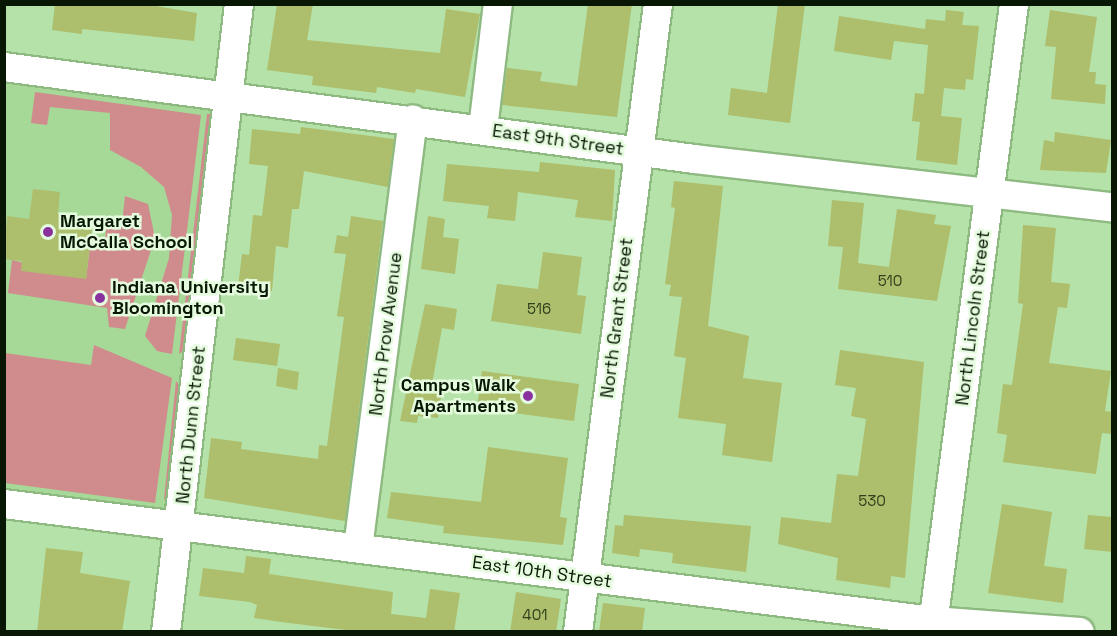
<!DOCTYPE html>
<style>
body{margin:0}
#map{position:relative;width:1117px;height:636px;overflow:hidden;background:#b5e2a8;font-family:"Space Grotesk",sans-serif}
div>[style]{position:absolute}
.built>*{inset:0;background:#a6d898}
.green>*{inset:0;background:#d08b8c}
.building>*{inset:0;background:#adbe6c}
.roads{filter:drop-shadow(2px 0 #8eba82) drop-shadow(-2px 0 #8eba82) drop-shadow(0 2px #8eba82) drop-shadow(0 -2px #8eba82)}
.minor>*{height:28px;margin:-14px;padding:0 14px;transform-origin:14px;border-radius:14px;background:#fff}
.dots>*{width:16px;height:16px;translate:-50% -50%;box-sizing:border-box;border:3px solid #e5fbde;border-radius:50%}
span{translate:-50% -50%;white-space:nowrap;text-align:center;line-height:1.15;-webkit-text-stroke:5px #e5fbde;paint-order:stroke}
.number-label{font-size:15px;color:#30411d}
.number-label span{-webkit-text-stroke-width:0}
.street-label{font-size:18px;color:#071703}
.poi-label{font-size:18px;color:#071703;font-weight:700}
.left{translate:0 -50%;text-align:left}
.right{translate:-100% -50%;text-align:right}
.frame{position:absolute;inset:0;border:6px solid #071703;pointer-events:none}
</style>
<div id="map">
<div class="built">
<div style="clip-path:polygon(5px 75px,219px 102px,169px 516px,5px 494px)"></div>
</div>
<div class="green">
<div style="clip-path:polygon(35px 92px,201px 115px,172px 354px,157px 351px,145px 336px,169px 258px,172px 215px,164px 187px,141px 167px,110px 150px,110px 113px,50px 107px,47px 125px,31px 123px)"></div>
<div style="clip-path:polygon(207px 114px,211px 114px,184px 350px,179px 354px)"></div>
<div style="clip-path:polygon(125px 196px,148px 204px,155px 238px,125px 329px,109px 327px,107px 308px,8px 293px,12px 260px,86px 279px,91px 239px,105px 240px,107px 223px,122px 224px)"></div>
<div style="clip-path:polygon(94px 345px,172px 378px,155px 503px,5px 483px,5px 353px,91px 365px)"></div>
<div style="clip-path:polygon(176px 381px,181px 387px,168px 500px,164px 499px)"></div>
</div>
<div class="building">
<div style="clip-path:polygon(55px 4px,144px 4px,197px 13px,194px 41px,82px 29px,82px 34px,52px 30px)"></div>
<div style="clip-path:polygon(277px 4px,313px 4px,307px 40px,440px 53px,446px 9px,480px 14px,465px 97px,416px 89px,415px 93px,377px 87px,376px 93px,312px 85px,313px 76px,267px 70px)"></div>
<div style="clip-path:polygon(588px 4px,632px 4px,617px 117px,502px 105px,507px 68px,542px 72px,540px 81px,577px 86px)"></div>
<div style="clip-path:polygon(778px 4px,805px 4px,790px 123px,728px 115px,731px 88px,767px 93px)"></div>
<div style="clip-path:polygon(946px 10px,964px 12px,962px 25px,979px 26px,973px 80px,966px 79px,965px 90px,944px 88px,941px 116px,962px 118px,957px 165px,916px 160px,920px 122px,912px 121px,915px 93px,924px 94px,928px 45px,894px 41px,891px 60px,834px 51px,839px 16px,925px 29px,926px 19px,945px 21px)"></div>
<div style="clip-path:polygon(1050px 10px,1097px 17px,1089px 72px,1096px 72px,1095px 84px,1106px 85px,1105px 104px,1051px 99px,1056px 47px,1045px 46px)"></div>
<div style="clip-path:polygon(301px 127px,394px 139px,388px 187px,304px 171px,299px 209px,292px 209px,288px 248px,276px 246px,272px 291px,238px 287px,242px 254px,249px 255px,253px 215px,262px 216px,268px 166px,249px 164px,252px 129px,300px 134px)"></div>
<div style="clip-path:polygon(1055px 132px,1111px 140px,1106px 173px,1040px 170px,1044px 140px,1054px 142px)"></div>
<div style="clip-path:polygon(540px 162px,615px 170px,612px 221px,575px 217px,578px 200px,518px 192px,515px 221px,487px 218px,489px 206px,443px 201px,447px 164px,539px 172px)"></div>
<div style="clip-path:polygon(674px 181px,723px 186px,708px 326px,749px 336px,743px 378px,782px 383px,772px 462px,722px 455px,726px 424px,678px 418px,686px 358px,674px 356px,682px 297px,669px 296px,671px 285px,665px 284px,675px 208px,671px 207px)"></div>
<div style="clip-path:polygon(33px 189px,60px 192px,58px 214px,93px 218px,86px 279px,21px 271px,22px 261px,4px 259px,7px 216px,29px 219px)"></div>
<div style="clip-path:polygon(832px 200px,864px 203px,858px 263px,889px 267px,897px 209px,936px 215px,934px 224px,951px 226px,937px 301px,838px 289px,843px 247px,828px 246px)"></div>
<div style="clip-path:polygon(351px 216px,383px 221px,345px 521px,204px 498px,211px 438px,242px 442px,241px 449px,318px 459px,319px 445px,327px 446px,344px 317px,337px 316px,346px 254px,334px 253px,337px 235px,348px 237px)"></div>
<div style="clip-path:polygon(428px 216px,445px 219px,443px 237px,459px 239px,455px 274px,421px 269px)"></div>
<div style="clip-path:polygon(1023px 225px,1056px 228px,1051px 282px,1070px 284px,1067px 308px,1058px 307px,1049px 363px,1111px 371px,1105px 411px,1113px 412px,1113px 434px,1102px 433px,1096px 474px,1003px 462px,1007px 435px,997px 433px,1003px 384px,1012px 385px,1023px 304px,1018px 303px)"></div>
<div style="clip-path:polygon(543px 252px,582px 257px,577px 295px,586px 296px,581px 334px,491px 321px,497px 284px,538px 289px)"></div>
<div style="clip-path:polygon(425px 304px,457px 309px,454px 330px,442px 328px,431px 390px,442px 391px,438px 418px,418px 416px,417px 423px,400px 421px)"></div>
<div style="clip-path:polygon(236px 338px,280px 344px,277px 366px,233px 360px)"></div>
<div style="clip-path:polygon(840px 350px,924px 362px,905px 578px,891px 576px,890px 588px,836px 580px,838px 558px,778px 544px,781px 517px,831px 523px,837px 474px,858px 476px,866px 419px,851px 416px,856px 388px,835px 385px)"></div>
<div style="clip-path:polygon(278px 368px,299px 372px,297px 390px,276px 386px)"></div>
<div style="clip-path:polygon(482px 371px,579px 384px,574px 421px,477px 408px)"></div>
<div style="clip-path:polygon(488px 447px,568px 458px,560px 517px,567px 518px,563px 545px,443px 533px,444px 526px,387px 518px,391px 492px,481px 502px)"></div>
<div style="clip-path:polygon(1002px 504px,1052px 512px,1044px 566px,1067px 569px,1063px 603px,988px 593px)"></div>
<div style="clip-path:polygon(624px 515px,751px 526px,746px 572px,672px 563px,673px 553px,640px 549px,639px 557px,612px 553px,615px 525px,623px 526px)"></div>
<div style="clip-path:polygon(1088px 515px,1113px 517px,1113px 552px,1084px 549px)"></div>
<div style="clip-path:polygon(46px 548px,83px 552px,80px 573px,130px 581px,122px 632px,37px 632px)"></div>
<div style="clip-path:polygon(246px 556px,271px 559px,269px 574px,393px 592px,391px 614px,426px 618px,430px 589px,460px 593px,454px 632px,362px 632px,281px 622px,254px 618px,257px 605px,250px 602px,199px 596px,203px 568px,244px 573px)"></div>
<div style="clip-path:polygon(516px 592px,561px 599px,556px 632px,510px 632px)"></div>
<div style="clip-path:polygon(603px 603px,645px 608px,642px 632px,599px 632px)"></div>
</div>
<div class="roads">
<div class="minor">
<div style="left:4px;top:67px;width:696px;rotate:7.59deg"></div>
<div style="left:694px;top:159px;width:421px;rotate:6.6deg"></div>
<div style="left:483px;top:129px;width:126px;rotate:-83.2deg"></div>
<div style="left:4px;top:504px;width:936px;rotate:7.18deg"></div>
<div style="left:933px;top:621px;width:147px;rotate:4.3deg"></div>
<div style="left:358px;top:548px;width:432px;rotate:-82.7deg"></div>
<div style="left:166px;top:632px;width:632px;rotate:-83.37deg"></div>
<div style="left:578px;top:632px;width:633px;rotate:-82.74deg"></div>
<div style="left:932px;top:632px;width:633px;rotate:-82.56deg"></div>
</div>
</div>
<div class="dots">
<div style="left:48px;top:232px;background:#89329f"></div>
<div style="left:100px;top:298px;background:#89329f"></div>
<div style="left:528px;top:396px;background:#89329f"></div>
</div>
<div class="number-label">
<span style="left:890px;top:281px">510</span>
<span style="left:539px;top:309px">516</span>
<span style="left:872px;top:501px">530</span>
<span style="left:535px;top:615px">401</span>
</div>
<div class="street-label">
<span style="left:558px;top:140px;rotate:8deg">East 9th Street</span>
<span style="left:617px;top:318px;rotate:-83deg">North Grant Street</span>
<span style="left:973px;top:318px;rotate:-83deg">North Lincoln Street</span>
<span style="left:386px;top:334px;rotate:-83deg">North Prow Avenue</span>
<span style="left:191px;top:425px;rotate:-84deg">North Dunn Street</span>
<span style="left:542px;top:572px;rotate:8deg">East 10th Street</span>
</div>
<div class="poi-label">
<span class="left" style="left:60px;top:232px">Margaret<br>McCalla School</span>
<span class="left" style="left:112px;top:298px">Indiana University<br>Bloomington</span>
<span class="right" style="left:516px;top:396px">Campus Walk<br>Apartments</span>
</div>
<div class="frame"></div>
</div>
